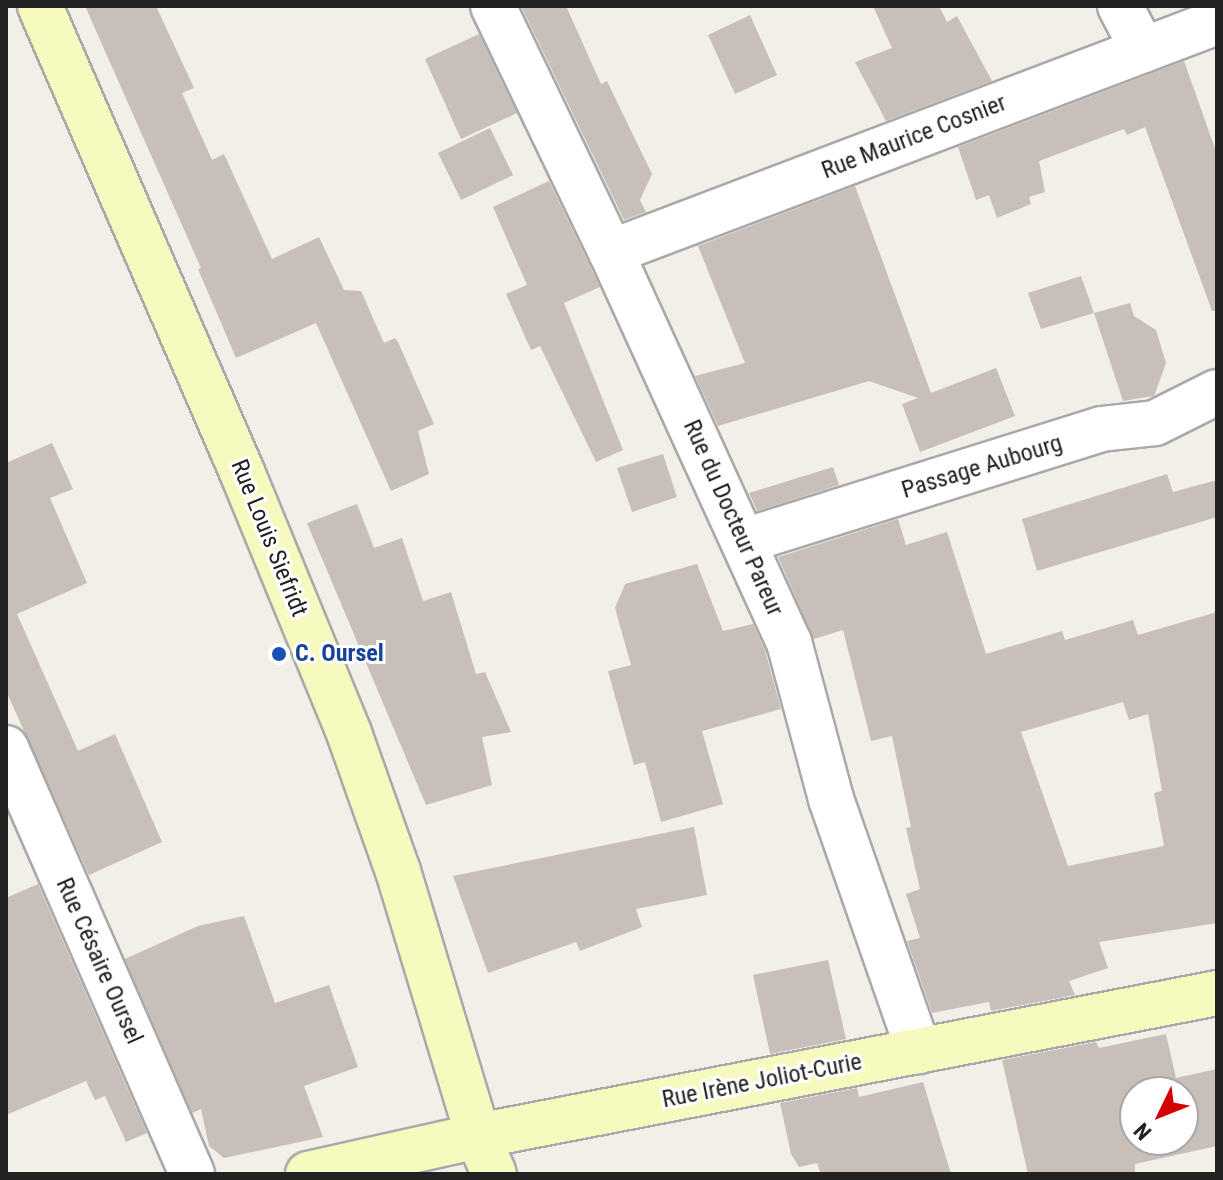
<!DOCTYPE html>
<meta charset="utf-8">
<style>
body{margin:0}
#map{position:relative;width:1223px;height:1180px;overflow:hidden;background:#f2efe9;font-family:"Roboto Condensed",sans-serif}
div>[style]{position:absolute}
.building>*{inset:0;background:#c7bfb8}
.roads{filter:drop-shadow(2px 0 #a9a9a9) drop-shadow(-2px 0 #a9a9a9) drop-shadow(0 2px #a9a9a9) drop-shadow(0 -2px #a9a9a9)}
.street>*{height:44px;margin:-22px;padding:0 22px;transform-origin:22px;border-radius:22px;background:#fff}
.secondary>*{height:44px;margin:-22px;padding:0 22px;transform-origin:22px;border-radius:22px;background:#f7fabf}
.dots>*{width:22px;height:22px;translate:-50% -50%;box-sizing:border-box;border:4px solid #fff;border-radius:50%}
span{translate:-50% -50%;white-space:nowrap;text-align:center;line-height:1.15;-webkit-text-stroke:6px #fff;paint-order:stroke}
.street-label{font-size:24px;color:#222}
.transit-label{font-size:24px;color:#164399;font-weight:700}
.left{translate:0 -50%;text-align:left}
.frame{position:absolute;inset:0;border:8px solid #222;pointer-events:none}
.north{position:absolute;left:1119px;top:1076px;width:80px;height:80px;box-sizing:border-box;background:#fff;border:2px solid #a7a7a7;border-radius:50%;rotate:227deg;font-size:22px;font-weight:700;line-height:32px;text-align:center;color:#222}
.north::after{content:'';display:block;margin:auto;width:28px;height:36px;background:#d40000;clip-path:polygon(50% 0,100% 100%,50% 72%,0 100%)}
</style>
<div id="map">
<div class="building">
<div style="clip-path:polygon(85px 6px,156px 6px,194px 88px,182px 93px,212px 160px,224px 154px,272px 259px,319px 237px,344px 290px,361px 291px,384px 343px,395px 338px,398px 342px,434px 424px,418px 431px,429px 474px,391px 491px,316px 323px,236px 358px,198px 269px,201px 268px)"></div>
<div style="clip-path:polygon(521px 6px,566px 6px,601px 84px,607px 81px,652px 174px,640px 200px,646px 212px,624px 220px)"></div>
<div style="clip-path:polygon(873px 6px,939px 6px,947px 22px,957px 16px,992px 81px,886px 121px,855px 62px,892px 48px)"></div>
<div style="clip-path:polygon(750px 15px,777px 75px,735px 94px,708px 35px)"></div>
<div style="clip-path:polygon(479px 34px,517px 113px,461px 139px,425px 59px)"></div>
<div style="clip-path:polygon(1184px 61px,1217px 154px,1217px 310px,1212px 311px,1145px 127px,1127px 135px,1124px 129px,1039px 161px,1045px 192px,1029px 197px,1031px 204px,997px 218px,989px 195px,976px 200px,958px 147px)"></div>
<div style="clip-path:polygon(490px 128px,513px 175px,461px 200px,438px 153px)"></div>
<div style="clip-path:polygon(549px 181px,600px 287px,564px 303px,623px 450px,596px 462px,540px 346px,531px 350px,506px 294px,527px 285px,493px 207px)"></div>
<div style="clip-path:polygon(855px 186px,931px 393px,996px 368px,1015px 416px,920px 452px,902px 404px,918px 398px,869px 381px,718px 426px,695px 376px,745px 363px,698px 246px)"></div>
<div style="clip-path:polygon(1081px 276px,1094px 313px,1041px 329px,1028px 293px)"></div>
<div style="clip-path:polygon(1130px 303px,1134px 316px,1156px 330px,1166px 363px,1154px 396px,1123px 401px,1094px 313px)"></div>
<div style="clip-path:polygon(52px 443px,73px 489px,50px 498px,87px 583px,17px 614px,78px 751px,115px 734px,162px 842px,89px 875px,6px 691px,6px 463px)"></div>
<div style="clip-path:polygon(663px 454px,677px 497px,632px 512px,617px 468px)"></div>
<div style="clip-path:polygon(833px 467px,839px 485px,757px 511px,749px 493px)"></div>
<div style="clip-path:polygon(1167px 474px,1173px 492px,1217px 480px,1217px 517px,1037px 571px,1022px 519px)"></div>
<div style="clip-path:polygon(357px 504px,374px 548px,402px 538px,423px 601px,451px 592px,476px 674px,485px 672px,511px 732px,482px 737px,492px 785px,426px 805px,307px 523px)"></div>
<div style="clip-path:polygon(evenodd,898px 519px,906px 545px,947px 532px,986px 654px,1062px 631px,1065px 640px,1133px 620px,1138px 635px,1217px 612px,1217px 923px,1099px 942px,1108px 968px,1069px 981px,1075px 995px,991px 1011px,989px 1002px,932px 1013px,907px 941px,920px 938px,906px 894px,920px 889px,906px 828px,911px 827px,892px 736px,871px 741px,843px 630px,814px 639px,778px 557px,898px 519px,1123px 702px,1129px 720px,1148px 714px,1162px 791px,1154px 793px,1164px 846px,1068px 866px,1021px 732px,1123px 702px)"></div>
<div style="clip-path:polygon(697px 564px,723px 631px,753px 624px,765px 650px,781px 709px,702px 731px,723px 804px,661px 822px,645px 762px,634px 765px,608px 671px,631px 665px,615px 608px,625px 584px)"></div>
<div style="clip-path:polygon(694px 827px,707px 895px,636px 909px,642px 927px,580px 951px,576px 942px,488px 973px,453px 876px)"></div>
<div style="clip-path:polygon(38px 884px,147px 1133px,126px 1142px,105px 1096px,95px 1100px,86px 1081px,6px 1115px,6px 898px)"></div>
<div style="clip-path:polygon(244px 916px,275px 1003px,329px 985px,358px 1067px,304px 1086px,323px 1137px,224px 1158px,209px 1146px,201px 1109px,192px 1113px,125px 959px,198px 926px)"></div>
<div style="clip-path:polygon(828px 960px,846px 1039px,770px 1054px,753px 975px)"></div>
<div style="clip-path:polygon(evenodd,1166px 1034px,1176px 1078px,1217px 1069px,1217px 1146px,1135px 1164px,1135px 1174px,1028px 1174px,1002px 1060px,1096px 1042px,1099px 1048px,1166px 1034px,1135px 1092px,1183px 1092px,1183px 1140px,1135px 1140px,1135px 1092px)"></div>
<div style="clip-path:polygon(923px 1082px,951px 1174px,821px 1174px,817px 1163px,799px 1167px,791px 1154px,780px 1103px,857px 1088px,859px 1097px)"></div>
</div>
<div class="roads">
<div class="street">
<div style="left:493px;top:6px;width:273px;rotate:64.4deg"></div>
<div style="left:611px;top:252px;width:429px;rotate:65.5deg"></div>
<div style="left:789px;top:642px;width:163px;rotate:75deg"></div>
<div style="left:831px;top:799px;width:267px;rotate:70.8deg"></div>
<div style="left:1120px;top:6px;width:50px;rotate:62.4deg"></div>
<div style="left:611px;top:252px;width:648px;rotate:-20.78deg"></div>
<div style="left:744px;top:541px;width:374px;rotate:-17.4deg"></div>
<div style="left:1101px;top:429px;width:54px;rotate:-6.3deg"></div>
<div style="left:1155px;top:423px;width:69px;rotate:-26.6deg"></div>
<div style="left:6px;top:748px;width:465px;rotate:66.4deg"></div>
</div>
<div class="secondary">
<div style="left:40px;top:6px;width:508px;rotate:66.56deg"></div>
<div style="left:242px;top:472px;width:282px;rotate:67.7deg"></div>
<div style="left:349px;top:733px;width:146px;rotate:70.5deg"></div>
<div style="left:398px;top:871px;width:277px;rotate:73.2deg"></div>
<div style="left:478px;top:1136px;width:41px;rotate:67.2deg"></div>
<div style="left:308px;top:1174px;width:174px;rotate:-12.6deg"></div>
<div style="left:478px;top:1136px;width:753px;rotate:-10.95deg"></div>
</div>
</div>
<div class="dots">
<div style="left:279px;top:654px;background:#1a4fb4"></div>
</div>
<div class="street-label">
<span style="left:914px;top:137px;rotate:-21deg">Rue Maurice Cosnier</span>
<span style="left:982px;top:467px;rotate:-17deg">Passage Aubourg</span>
<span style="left:733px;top:518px;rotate:66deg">Rue du Docteur Pareur</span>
<span style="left:269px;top:538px;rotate:68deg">Rue Louis Siefridt</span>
<span style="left:99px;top:961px;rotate:66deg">Rue Césaire Oursel</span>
<span style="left:762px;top:1081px;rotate:-11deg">Rue Irène Joliot-Curie</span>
</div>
<div class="transit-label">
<span class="left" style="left:295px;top:654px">C. Oursel</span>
</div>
<div class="frame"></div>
<div class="north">N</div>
</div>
